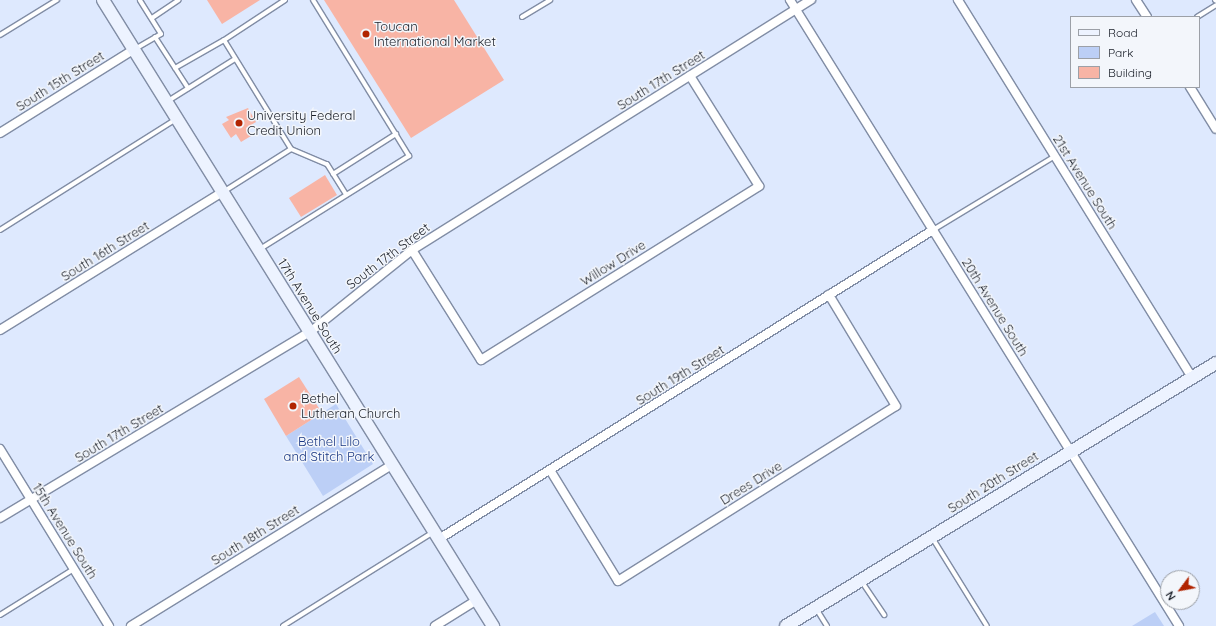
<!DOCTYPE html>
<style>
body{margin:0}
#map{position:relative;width:1216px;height:626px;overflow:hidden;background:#dee9fe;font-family:Quicksand,sans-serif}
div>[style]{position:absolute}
.green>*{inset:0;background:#bccff6}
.building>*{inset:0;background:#f8b4a5}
.roads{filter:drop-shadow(1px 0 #818da5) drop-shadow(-1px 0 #818da5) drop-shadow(0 1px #818da5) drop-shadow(0 -1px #818da5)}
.lane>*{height:4px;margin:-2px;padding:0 2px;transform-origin:2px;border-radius:2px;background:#fff}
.street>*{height:8px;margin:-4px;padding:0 4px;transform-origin:4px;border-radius:4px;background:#fff}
.secondary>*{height:12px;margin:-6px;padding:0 6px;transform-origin:6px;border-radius:6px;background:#edf3ff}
.dots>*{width:11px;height:11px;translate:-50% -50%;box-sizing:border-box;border:2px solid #f3f6fb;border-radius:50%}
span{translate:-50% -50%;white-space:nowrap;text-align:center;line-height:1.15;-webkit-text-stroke:3px #f3f6fb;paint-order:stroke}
.poi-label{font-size:13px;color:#191e28}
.left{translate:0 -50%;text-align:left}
.street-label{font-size:13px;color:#191e28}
.park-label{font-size:13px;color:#1a3884}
.legend{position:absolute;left:1070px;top:16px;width:130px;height:72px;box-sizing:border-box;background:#f3f6fb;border:1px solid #9ca0a7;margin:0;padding:5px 7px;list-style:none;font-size:12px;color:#191e28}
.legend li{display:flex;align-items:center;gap:8px;height:20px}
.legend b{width:20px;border:1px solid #9ca0a7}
.north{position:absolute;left:1160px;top:570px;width:40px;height:40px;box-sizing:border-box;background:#f3f6fb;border:1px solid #9ca0a7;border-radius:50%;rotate:238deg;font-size:11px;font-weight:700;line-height:16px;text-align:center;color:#191e28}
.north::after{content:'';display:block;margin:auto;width:14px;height:18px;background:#b12400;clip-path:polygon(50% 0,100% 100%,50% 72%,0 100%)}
</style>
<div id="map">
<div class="green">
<div style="clip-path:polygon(336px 404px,373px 464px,323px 496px,286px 436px)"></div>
<div style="clip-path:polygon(1155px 612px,1164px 626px,1132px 626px,1150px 615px)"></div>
</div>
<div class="building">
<div style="clip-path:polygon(207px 0,260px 0,222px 24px)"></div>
<div style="clip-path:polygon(324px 0,454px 0,504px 80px,411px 138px)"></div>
<div style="clip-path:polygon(248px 108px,256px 122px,246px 128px,251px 136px,241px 142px,236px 134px,231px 138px,222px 124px,229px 120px,226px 117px)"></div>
<div style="clip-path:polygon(325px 175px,337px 195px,301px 217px,289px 198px)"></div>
<div style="clip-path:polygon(299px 377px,322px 413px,286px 436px,264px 399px)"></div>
</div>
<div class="roads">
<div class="lane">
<div style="left:285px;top:0;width:73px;rotate:146.7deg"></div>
<div style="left:224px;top:40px;width:128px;rotate:58.4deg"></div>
<div style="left:291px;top:149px;width:39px;rotate:23deg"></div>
<div style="left:327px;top:164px;width:36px;rotate:58deg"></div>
<div style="left:1215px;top:0;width:1px;rotate:45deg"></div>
<div style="left:522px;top:17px;width:33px;rotate:-31deg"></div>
<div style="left:1197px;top:17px;width:22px;rotate:-32deg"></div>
<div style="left:152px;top:18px;width:32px;rotate:-34deg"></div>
<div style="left:0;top:35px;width:67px;rotate:-31.6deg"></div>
<div style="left:155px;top:37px;width:61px;rotate:57.1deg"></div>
<div style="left:135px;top:49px;width:30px;rotate:-30deg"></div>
<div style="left:161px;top:34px;width:40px;rotate:-122deg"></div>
<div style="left:175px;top:68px;width:56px;rotate:-29.7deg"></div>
<div style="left:168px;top:101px;width:79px;rotate:-32.1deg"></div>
<div style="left:333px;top:174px;width:75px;rotate:-32.4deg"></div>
<div style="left:223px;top:192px;width:80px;rotate:-32.3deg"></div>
<div style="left:0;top:230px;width:208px;rotate:-32.2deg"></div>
<div style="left:933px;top:230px;width:143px;rotate:-31.2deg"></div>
<div style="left:260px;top:249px;width:176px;rotate:-32deg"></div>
<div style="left:409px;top:156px;width:183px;rotate:-121.6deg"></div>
<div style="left:933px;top:539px;width:102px;rotate:58.2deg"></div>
<div style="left:862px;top:582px;width:40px;rotate:56deg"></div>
<div style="left:817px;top:610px;width:19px;rotate:58deg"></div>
<div style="left:0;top:615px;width:87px;rotate:-31.9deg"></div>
<div style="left:283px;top:626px;width:176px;rotate:-32deg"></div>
</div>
<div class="street">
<div style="left:790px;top:0;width:737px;rotate:58.14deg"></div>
<div style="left:958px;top:0;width:444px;rotate:58.2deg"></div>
<div style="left:1136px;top:0;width:20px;rotate:57deg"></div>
<div style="left:1190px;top:87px;width:49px;rotate:58.2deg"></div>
<div style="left:0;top:133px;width:157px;rotate:-32deg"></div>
<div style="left:412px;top:250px;width:130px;rotate:57.9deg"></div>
<div style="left:481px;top:360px;width:328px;rotate:-32deg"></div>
<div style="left:759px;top:186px;width:130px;rotate:-122.1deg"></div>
<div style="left:0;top:330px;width:262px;rotate:-31.8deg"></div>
<div style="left:0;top:449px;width:208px;rotate:58.4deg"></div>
<div style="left:550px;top:470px;width:130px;rotate:58.5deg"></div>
<div style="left:618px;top:581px;width:328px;rotate:-32.2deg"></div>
<div style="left:896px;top:406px;width:130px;rotate:-121.1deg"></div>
<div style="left:0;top:518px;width:362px;rotate:-31deg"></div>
<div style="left:310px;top:332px;width:131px;rotate:-38.8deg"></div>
<div style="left:412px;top:250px;width:471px;rotate:-32.1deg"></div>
<div style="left:439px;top:539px;width:583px;rotate:-32.03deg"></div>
<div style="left:131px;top:626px;width:307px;rotate:-31.7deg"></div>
<div style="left:435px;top:626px;width:49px;rotate:-31.8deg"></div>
</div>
<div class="secondary">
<div style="left:103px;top:0;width:738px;rotate:58.08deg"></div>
<div style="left:786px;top:626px;width:504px;rotate:-31.45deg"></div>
</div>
</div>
<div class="dots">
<div style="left:366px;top:34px;background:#b12400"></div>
<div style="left:239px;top:123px;background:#b12400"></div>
<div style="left:293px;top:406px;background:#b12400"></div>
</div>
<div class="poi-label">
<span class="left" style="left:374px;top:34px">Toucan<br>International Market</span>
<span class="left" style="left:247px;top:123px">University Federal<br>Credit Union</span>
<span class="left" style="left:301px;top:406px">Bethel<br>Lutheran Church</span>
</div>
<div class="street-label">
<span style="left:661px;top:80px;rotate:-32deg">South 17th Street</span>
<span style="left:60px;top:81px;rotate:-32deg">South 15th Street</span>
<span style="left:1085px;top:182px;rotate:58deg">21st Avenue South</span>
<span style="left:105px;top:251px;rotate:-32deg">South 16th Street</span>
<span style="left:388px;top:256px;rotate:-37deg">South 17th Street</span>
<span style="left:613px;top:263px;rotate:-32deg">Willow Drive</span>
<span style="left:310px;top:306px;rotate:58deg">17th Avenue South</span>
<span style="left:995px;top:307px;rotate:58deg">20th Avenue South</span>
<span style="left:680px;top:375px;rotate:-32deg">South 19th Street</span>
<span style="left:119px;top:433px;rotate:-31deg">South 17th Street</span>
<span style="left:993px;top:482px;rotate:-32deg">South 20th Street</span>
<span style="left:751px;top:483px;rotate:-32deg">Drees Drive</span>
<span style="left:65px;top:531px;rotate:58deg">15th Avenue South</span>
<span style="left:255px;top:535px;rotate:-32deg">South 18th Street</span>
</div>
<div class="park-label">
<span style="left:329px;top:449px">Bethel Lilo<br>and Stitch Park</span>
</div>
<ul class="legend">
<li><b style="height:5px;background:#edf3ff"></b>Road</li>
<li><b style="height:11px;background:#bccff6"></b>Park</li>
<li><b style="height:11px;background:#f8b4a5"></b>Building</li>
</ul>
<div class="north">N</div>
</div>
